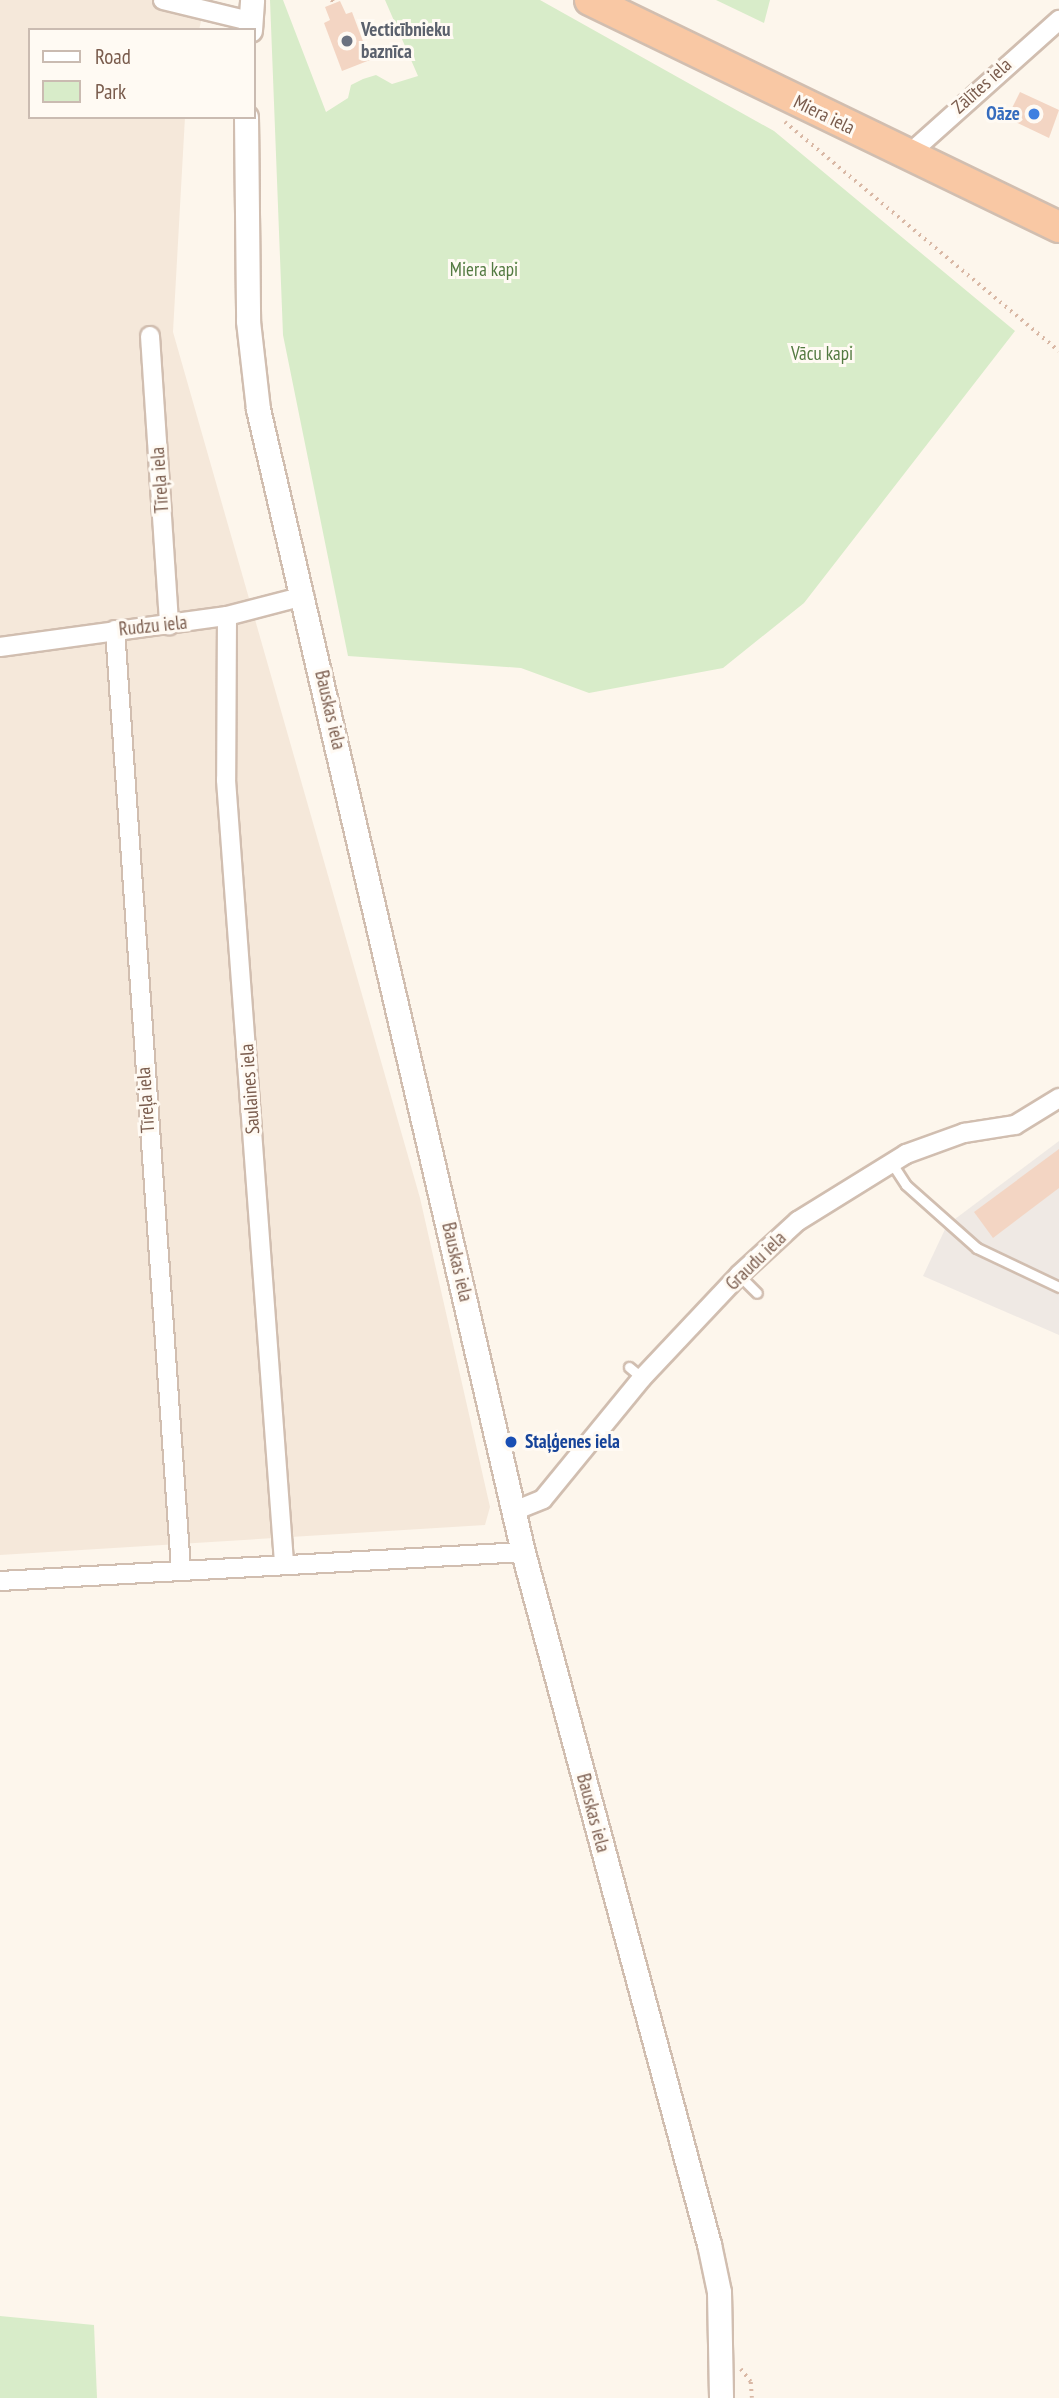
<!DOCTYPE html>
<meta charset="utf-8">
<style>
body{margin:0}
#map{position:relative;width:1059px;height:2398px;overflow:hidden;background:#fdf6ec;font-family:"PT Sans Narrow",sans-serif}
div>[style]{position:absolute}
.residential>*{inset:0;background:#f5e8da}
.industrial>*{inset:0;background:#efe9e4}
.green>*{inset:0;background:#d8ecc9}
.building>*{inset:0;background:#f3d5c3}
.path>*{height:3.5px;margin-top:-1.75px;transform-origin:0;background:repeating-linear-gradient(90deg,#d9b8a5 0 2px,transparent 0 7px)}
.roads{filter:drop-shadow(2px 0 #d1beb0) drop-shadow(-2px 0 #d1beb0) drop-shadow(0 2px #d1beb0) drop-shadow(0 -2px #d1beb0)}
.service>*{height:9px;margin:-4.5px;padding:0 4.5px;transform-origin:4.5px;border-radius:4.5px;background:#fff}
.minor>*{height:18px;margin:-9px;padding:0 9px;transform-origin:9px;border-radius:9px;background:#fff}
.tertiary>*{height:23px;margin:-11.5px;padding:0 11.5px;transform-origin:11.5px;border-radius:11.5px;background:#fff}
.trunk>*{height:30px;margin:-15px;padding:0 15px;transform-origin:15px;border-radius:15px;background:#f9c8a4}
.dots>*{width:19px;height:19px;translate:-50% -50%;box-sizing:border-box;border:4px solid #fffaf3;border-radius:50%}
span{translate:-50% -50%;white-space:nowrap;text-align:center;line-height:1.15;-webkit-text-stroke:6px #fffaf3;paint-order:stroke}
.worship-label{font-size:19px;color:#5b616d;font-weight:700}
.left{translate:0 -50%;text-align:left}
.street-label{font-size:19px;color:#7a5c4d}
.shop-label{font-size:19px;color:#366cbe;font-weight:700}
.right{translate:-100% -50%;text-align:right}
.park-label{font-size:19px;color:#537a41}
.transit-label{font-size:19px;color:#164399;font-weight:700}
.legend{position:absolute;left:28px;top:28px;width:228px;height:91px;box-sizing:border-box;background:#fffaf3;border:2px solid #cabbb1;margin:0;padding:9px 12px;list-style:none;font-size:21px;color:#7a5c4d}
.legend li{display:flex;align-items:center;gap:14px;height:35px}
.legend b{width:35px;border:2px solid #cabbb1}
</style>
<div id="map">
<div class="residential">
<div style="clip-path:polygon(0 0,206px 0,199px 30px,30px 30px,30px 117px,185px 117px,173px 332px,420px 1198px,490px 1507px,485px 1525px,0 1555px)"></div>
</div>
<div class="industrial">
<div style="clip-path:polygon(1059px 1141px,1059px 1335px,923px 1276px,947px 1225px)"></div>
</div>
<div class="green">
<div style="clip-path:polygon(270px 0,283px 0,326px 112px,348px 98px,351px 85px,363px 79px,376px 75px,392px 84px,418px 76px,385px 0,540px 0,774px 131px,1015px 331px,804px 603px,723px 668px,589px 693px,521px 668px,348px 656px,283px 335px)"></div>
<div style="clip-path:polygon(716px 0,770px 0,764px 23px)"></div>
<div style="clip-path:polygon(0 2316px,94px 2325px,97px 2398px,0 2398px)"></div>
</div>
<div class="building">
<div style="clip-path:polygon(340px 1px,346px 14px,352px 12px,370px 60px,342px 71px,324px 23px,330px 20px,325px 7px)"></div>
<div style="clip-path:polygon(1020px 92px,1059px 110px,1049px 138px,1007px 118px)"></div>
<div style="clip-path:polygon(1059px 1149px,1059px 1188px,993px 1238px,974px 1212px)"></div>
</div>
<div class="path">
<div style="left:332px;top:0;width:4px;rotate:63deg"></div>
<div style="left:785px;top:122px;width:357px;rotate:39.9deg"></div>
<div style="left:741px;top:2369px;width:16px;rotate:52deg"></div>
<div style="left:751px;top:2382px;width:16px;rotate:86deg"></div>
</div>
<div class="roads">
<div class="service">
<div style="left:891px;top:1162px;width:27px;rotate:57deg"></div>
<div style="left:906px;top:1185px;width:95px;rotate:41.6deg"></div>
<div style="left:977px;top:1248px;width:91px;rotate:25.4deg"></div>
<div style="left:739px;top:1275px;width:25px;rotate:45deg"></div>
<div style="left:629px;top:1367px;width:17px;rotate:40deg"></div>
</div>
<div class="minor">
<div style="left:163px;top:0;width:89px;rotate:13.6deg"></div>
<div style="left:908px;top:155px;width:203px;rotate:-41.8deg"></div>
<div style="left:150px;top:336px;width:290px;rotate:86.2deg"></div>
<div style="left:227px;top:616px;width:164px;rotate:90.3deg"></div>
<div style="left:226px;top:780px;width:784px;rotate:85.76deg"></div>
<div style="left:115px;top:630px;width:941px;rotate:85.98deg"></div>
<div style="left:0;top:647px;width:229px;rotate:-7.8deg"></div>
<div style="left:227px;top:616px;width:80px;rotate:-14.6deg"></div>
<div style="left:514px;top:1511px;width:31px;rotate:-22deg"></div>
<div style="left:543px;top:1499px;width:156px;rotate:-50.7deg"></div>
<div style="left:642px;top:1378px;width:141px;rotate:-46.7deg"></div>
<div style="left:739px;top:1275px;width:80px;rotate:-42.5deg"></div>
<div style="left:798px;top:1221px;width:127px;rotate:-31.8deg"></div>
<div style="left:906px;top:1154px;width:62px;rotate:-19.9deg"></div>
<div style="left:964px;top:1133px;width:52px;rotate:-8.9deg"></div>
<div style="left:1015px;top:1125px;width:52px;rotate:-31.5deg"></div>
<div style="left:0;top:1581px;width:524px;rotate:-3.17deg"></div>
</div>
<div class="tertiary">
<div style="left:250px;top:30px;width:30px;rotate:-86deg"></div>
<div style="left:246px;top:117px;width:204px;rotate:89.4deg"></div>
<div style="left:248px;top:321px;width:89px;rotate:83.5deg"></div>
<div style="left:258px;top:409px;width:1173px;rotate:76.95deg"></div>
<div style="left:523px;top:1552px;width:717px;rotate:74.96deg"></div>
<div style="left:709px;top:2244px;width:49px;rotate:78.2deg"></div>
<div style="left:719px;top:2292px;width:106px;rotate:88.9deg"></div>
</div>
<div class="trunk">
<div style="left:590px;top:0;width:521px;rotate:25.83deg"></div>
</div>
</div>
<div class="dots">
<div style="left:347px;top:41px;background:#6b7280"></div>
<div style="left:1034px;top:114px;background:#3f7fe0"></div>
<div style="left:511px;top:1442px;background:#1a4fb4"></div>
</div>
<div class="worship-label">
<span class="left" style="left:361px;top:41px">Vecticībnieku<br>baznīca</span>
</div>
<div class="street-label">
<span style="left:982px;top:86px;rotate:-42deg">Zālītes iela</span>
<span style="left:824px;top:115px;rotate:26deg">Miera iela</span>
<span style="left:160px;top:480px;rotate:-94deg">Tīreļa iela</span>
<span style="left:153px;top:626px;rotate:-6deg">Rudzu iela</span>
<span style="left:330px;top:710px;rotate:77deg">Bauskas iela</span>
<span style="left:250px;top:1089px;rotate:-94deg">Saulaines iela</span>
<span style="left:146px;top:1100px;rotate:-94deg">Tīreļa iela</span>
<span style="left:756px;top:1261px;rotate:-44deg">Graudu iela</span>
<span style="left:457px;top:1262px;rotate:77deg">Bauskas iela</span>
<span style="left:593px;top:1813px;rotate:75deg">Bauskas iela</span>
</div>
<div class="shop-label">
<span class="right" style="left:1020px;top:114px">Oāze</span>
</div>
<div class="park-label">
<span style="left:484px;top:270px">Miera kapi</span>
<span style="left:822px;top:354px">Vācu kapi</span>
</div>
<div class="transit-label">
<span class="left" style="left:525px;top:1442px">Staļģenes iela</span>
</div>
<ul class="legend">
<li><b style="height:9px;background:#fff"></b>Road</li>
<li><b style="height:19px;background:#d8ecc9"></b>Park</li>
</ul>
</div>
